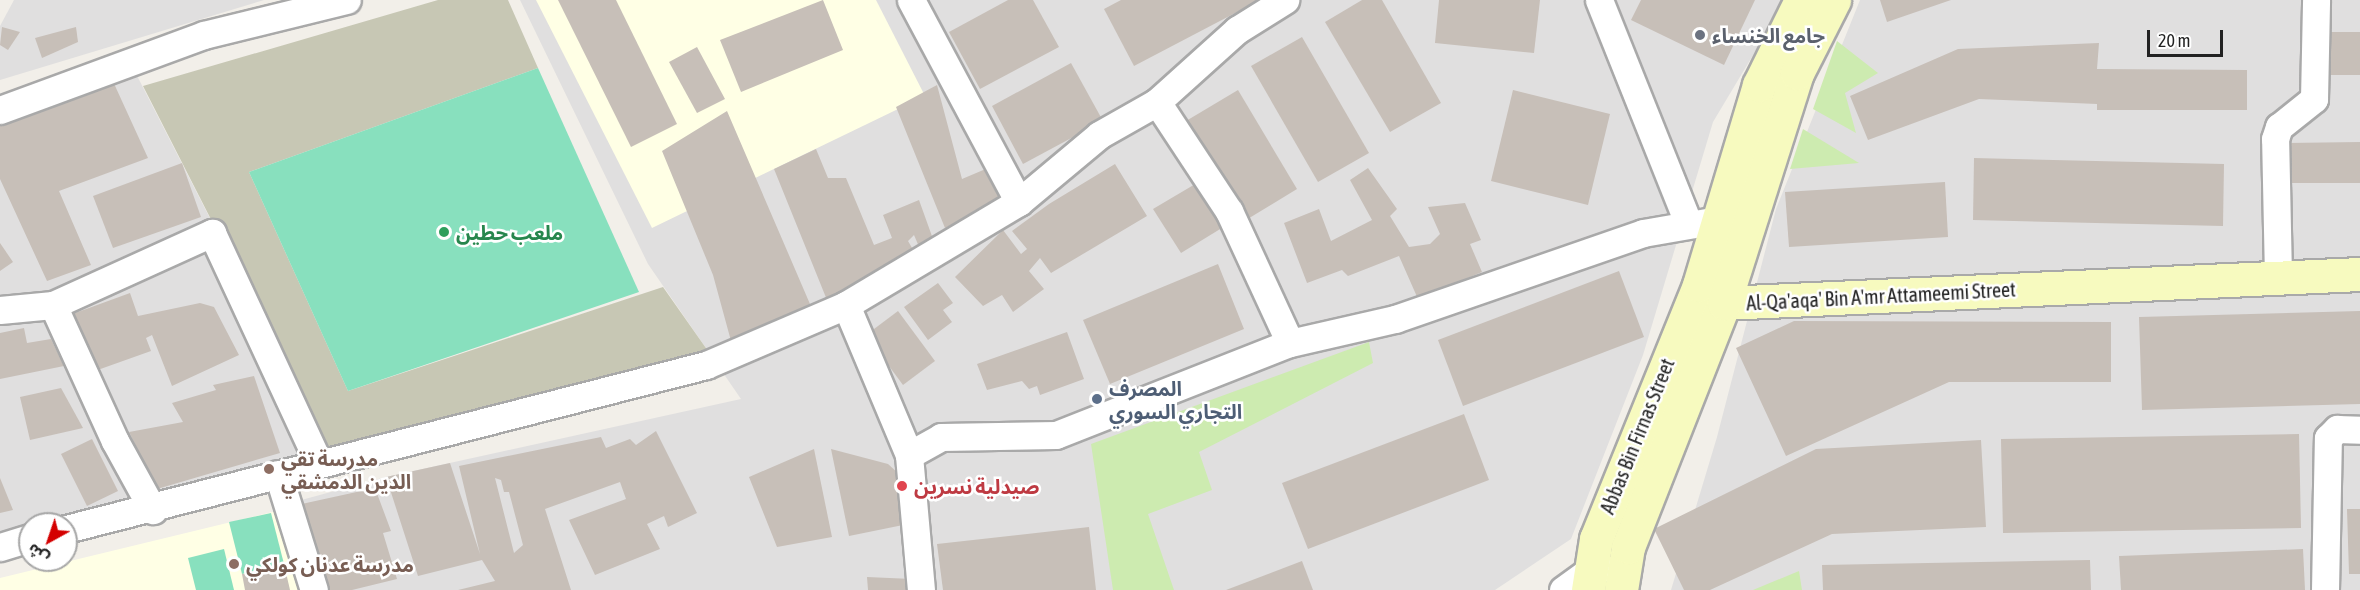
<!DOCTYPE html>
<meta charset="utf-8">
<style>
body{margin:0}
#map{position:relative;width:2360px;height:590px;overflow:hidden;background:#f2efe9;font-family:"Asap Condensed","Noto Sans Arabic",sans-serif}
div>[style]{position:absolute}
.residential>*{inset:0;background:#e0dfdf}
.education>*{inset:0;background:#ffffe5}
.construction>*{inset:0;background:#c7c7b4}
.grass>*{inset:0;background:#cdebb0}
.pitch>*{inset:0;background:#88e0be}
.building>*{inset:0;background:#c7bfb8}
.roads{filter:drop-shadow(2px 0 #a9a9a9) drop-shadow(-2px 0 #a9a9a9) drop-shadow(0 2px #a9a9a9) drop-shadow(0 -2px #a9a9a9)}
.minor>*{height:27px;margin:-13.5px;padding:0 13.5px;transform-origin:13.5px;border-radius:13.5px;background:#fff}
.secondary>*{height:33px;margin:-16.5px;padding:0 16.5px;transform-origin:16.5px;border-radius:16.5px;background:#f7fabf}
.dots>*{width:16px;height:16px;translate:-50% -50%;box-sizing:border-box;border:3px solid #fff;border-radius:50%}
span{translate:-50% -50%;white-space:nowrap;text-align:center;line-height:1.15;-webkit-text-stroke:5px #fff;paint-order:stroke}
.worship-label{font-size:20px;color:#5b616d;font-weight:700}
.left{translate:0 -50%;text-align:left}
.leisure-label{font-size:20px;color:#27864d;font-weight:700}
.street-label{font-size:20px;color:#222}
.service-label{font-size:20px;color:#4e5e75;font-weight:700}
.education-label{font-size:20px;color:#785e54;font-weight:700}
.health-label{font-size:20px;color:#be3a42;font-weight:700}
.north{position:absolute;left:18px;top:512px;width:60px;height:60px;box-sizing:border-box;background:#fff;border:2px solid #a7a7a7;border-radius:50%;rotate:220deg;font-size:16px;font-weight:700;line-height:24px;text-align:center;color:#222}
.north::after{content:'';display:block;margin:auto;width:21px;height:27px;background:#d40000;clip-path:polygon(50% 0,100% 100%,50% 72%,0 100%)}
.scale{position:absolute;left:2147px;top:30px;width:76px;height:27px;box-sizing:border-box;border:3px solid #222;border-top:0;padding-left:8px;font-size:18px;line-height:21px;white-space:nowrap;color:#222;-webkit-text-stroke:4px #fff;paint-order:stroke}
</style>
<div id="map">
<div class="residential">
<div style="clip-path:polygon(14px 0,264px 0,0 80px,0 26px)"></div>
<div style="clip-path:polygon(520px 0,1786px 0,1713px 122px,1643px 355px,1571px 539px,1495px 590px,323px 590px,294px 502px,386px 477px,741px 399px,648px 264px)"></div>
<div style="clip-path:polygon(1860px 0,2360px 0,2360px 590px,1671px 590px,1717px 437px,1776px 209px)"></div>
<div style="clip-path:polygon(131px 64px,327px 447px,0 535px,0 124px)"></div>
</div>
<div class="education">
<div style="clip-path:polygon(536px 0,876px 0,925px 96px,652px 228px)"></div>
<div style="clip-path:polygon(285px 509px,305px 590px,0 590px,0 578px)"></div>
</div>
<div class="construction">
<div style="clip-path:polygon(438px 0,508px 0,538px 68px,249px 172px,348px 391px,663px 287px,708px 351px,327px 447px,143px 86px)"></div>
</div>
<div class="grass">
<div style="clip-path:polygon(1837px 41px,1878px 73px,1845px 93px,1856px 133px,1813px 109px)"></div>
<div style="clip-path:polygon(1803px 129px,1859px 163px,1790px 169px)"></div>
<div style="clip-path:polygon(1369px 342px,1373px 363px,1199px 452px,1212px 490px,1148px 514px,1174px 590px,1113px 590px,1091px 444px)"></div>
<div style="clip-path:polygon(1799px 571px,1802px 590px,1753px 590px)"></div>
</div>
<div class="pitch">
<div style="clip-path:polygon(538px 68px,639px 292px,348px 391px,249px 172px)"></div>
<div style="clip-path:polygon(271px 513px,284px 564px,242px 574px,229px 522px)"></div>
<div style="clip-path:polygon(224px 549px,234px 590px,196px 590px,188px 558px)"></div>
</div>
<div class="building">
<div style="clip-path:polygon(558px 0,616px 0,677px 124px,631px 147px)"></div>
<div style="clip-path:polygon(823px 0,843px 50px,741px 92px,720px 40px)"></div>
<div style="clip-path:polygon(1008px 0,1033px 0,1059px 47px,980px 89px,949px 32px)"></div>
<div style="clip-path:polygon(1121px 0,1260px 0,1134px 66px,1104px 9px)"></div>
<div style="clip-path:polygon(1362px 0,1382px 0,1441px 103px,1390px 132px,1325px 22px)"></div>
<div style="clip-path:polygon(1439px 0,1540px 0,1534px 53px,1435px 43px)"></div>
<div style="clip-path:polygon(1641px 0,1755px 0,1724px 65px,1631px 20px)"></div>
<div style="clip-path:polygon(1880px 0,1951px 0,1887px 22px)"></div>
<div style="clip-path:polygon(2px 27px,20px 32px,8px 50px,0 45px)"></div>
<div style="clip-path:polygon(76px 27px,78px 42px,42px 58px,35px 38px)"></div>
<div style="clip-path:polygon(2328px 32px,2360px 32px,2360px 75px,2329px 75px)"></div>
<div style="clip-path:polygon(1302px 37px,1369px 153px,1318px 182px,1251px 66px)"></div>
<div style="clip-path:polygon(2099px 43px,2097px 69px,2247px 70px,2247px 110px,2097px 110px,2097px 104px,1979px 99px,1868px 140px,1850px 96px,1958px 49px)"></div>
<div style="clip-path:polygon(697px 47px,725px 99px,697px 113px,669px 62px)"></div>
<div style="clip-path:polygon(1071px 63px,1103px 121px,1023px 164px,992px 106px)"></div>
<div style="clip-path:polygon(111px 77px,148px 158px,59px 191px,91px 265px,47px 281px,0 179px,0 117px)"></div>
<div style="clip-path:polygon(937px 85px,962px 179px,988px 168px,1003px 201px,945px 228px,896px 107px)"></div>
<div style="clip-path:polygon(1238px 90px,1297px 189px,1246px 220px,1186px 121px)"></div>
<div style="clip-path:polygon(1513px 90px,1610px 114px,1588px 205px,1491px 181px)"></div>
<div style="clip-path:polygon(727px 111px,813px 311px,731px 341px,713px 275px,662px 151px)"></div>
<div style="clip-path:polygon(2360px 142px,2360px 183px,2286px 183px,2285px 143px)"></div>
<div style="clip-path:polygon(816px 149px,828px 178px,846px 178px,874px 245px,892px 238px,883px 215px,919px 200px,933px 239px,920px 249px,914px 235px,908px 241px,915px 253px,829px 305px,774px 169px)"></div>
<div style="clip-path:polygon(1974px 158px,2224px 164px,2223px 226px,1973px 220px)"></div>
<div style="clip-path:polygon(182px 163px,201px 217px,113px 248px,93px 196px)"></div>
<div style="clip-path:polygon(1115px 164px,1147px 216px,1051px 273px,1040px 258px,1029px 271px,1044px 289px,1013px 312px,1002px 295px,983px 306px,955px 277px,1003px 230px,1021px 254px,1027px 249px,1012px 231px,1049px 204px)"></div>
<div style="clip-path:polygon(1368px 168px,1397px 209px,1390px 216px,1409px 247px,1430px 244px,1440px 234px,1428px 207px,1465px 203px,1481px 240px,1470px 244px,1482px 272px,1418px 299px,1399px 256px,1348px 276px,1342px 270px,1307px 283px,1284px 223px,1319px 209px,1331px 241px,1372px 220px,1350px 180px)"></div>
<div style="clip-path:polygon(1202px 180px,1230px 223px,1181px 253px,1153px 209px)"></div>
<div style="clip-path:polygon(1945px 182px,1948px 237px,1789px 247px,1785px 192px)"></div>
<div style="clip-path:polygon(0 243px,13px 262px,0 271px)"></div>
<div style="clip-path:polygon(1218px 264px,1244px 329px,1110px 384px,1083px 320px)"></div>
<div style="clip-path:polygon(1619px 271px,1644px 337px,1463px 406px,1438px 340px)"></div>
<div style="clip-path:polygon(938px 283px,953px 303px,943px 310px,952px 322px,928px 340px,904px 307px)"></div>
<div style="clip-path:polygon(130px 293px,138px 316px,200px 303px,214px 307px,239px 355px,172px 386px,152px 335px,146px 338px,151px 351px,92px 372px,67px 316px)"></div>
<div style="clip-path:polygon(898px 311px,935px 361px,903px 385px,866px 335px)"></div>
<div style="clip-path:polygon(2360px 311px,2360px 404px,2142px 410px,2139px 317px)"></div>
<div style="clip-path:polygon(1794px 321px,2111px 322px,2111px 382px,1949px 382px,1786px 456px,1736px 348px)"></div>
<div style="clip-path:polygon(24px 328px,27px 343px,51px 339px,64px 366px,0 379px,0 333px)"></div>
<div style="clip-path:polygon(1067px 332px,1084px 379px,1040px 395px,1037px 386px,1029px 389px,1022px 381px,987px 390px,977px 364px)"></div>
<div style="clip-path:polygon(254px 376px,280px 453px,157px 489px,129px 432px,183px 422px,172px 403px,216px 390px,213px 385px)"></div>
<div style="clip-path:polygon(61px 388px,83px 428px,30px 440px,20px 397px)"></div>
<div style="clip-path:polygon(1464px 414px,1489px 480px,1308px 549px,1282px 483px)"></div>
<div style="clip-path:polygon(evenodd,656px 431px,697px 513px,668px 527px,664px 516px,647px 524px,660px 549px,595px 575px,569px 520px,626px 499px,620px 482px,545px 509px,571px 590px,458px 590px,495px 581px,482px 560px,418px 576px,386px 477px,450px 463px,480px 554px,459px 466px,601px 437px,606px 448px,630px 439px,636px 445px,656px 431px,495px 478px,501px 480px,504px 492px,509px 492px,523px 545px,514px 553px,495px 478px)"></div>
<div style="clip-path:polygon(2299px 434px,2301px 528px,2003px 533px,2001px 439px)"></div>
<div style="clip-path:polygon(92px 439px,118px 491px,87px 506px,61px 454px)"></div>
<div style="clip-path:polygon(1981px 440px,1986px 527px,1832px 534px,1710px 590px,1684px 590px,1654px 529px,1816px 449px)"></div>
<div style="clip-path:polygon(814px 449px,832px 537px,777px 547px,749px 477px)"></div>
<div style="clip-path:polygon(831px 449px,888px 464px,898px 473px,908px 524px,849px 536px)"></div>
<div style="clip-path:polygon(0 478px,13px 510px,0 513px)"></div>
<div style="clip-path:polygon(375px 488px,391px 531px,383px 533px,397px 579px,352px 590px,324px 590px,297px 505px)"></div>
<div style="clip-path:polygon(2347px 509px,2360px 509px,2360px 574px,2349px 574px)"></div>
<div style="clip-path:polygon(1089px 527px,1096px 590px,943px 590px,937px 544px)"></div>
<div style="clip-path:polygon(2303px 549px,2305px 590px,2121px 590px,2119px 556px)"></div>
<div style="clip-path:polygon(2090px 560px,2091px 590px,1823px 590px,1822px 565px)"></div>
<div style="clip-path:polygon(1302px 561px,1313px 590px,1226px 590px)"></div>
<div style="clip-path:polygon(284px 564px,290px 590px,245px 590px,242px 574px)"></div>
<div style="clip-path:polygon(867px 577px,912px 579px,914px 590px,868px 590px)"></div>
</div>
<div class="roads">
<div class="minor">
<div style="left:911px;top:0;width:229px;rotate:61.9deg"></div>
<div style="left:1599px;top:0;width:240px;rotate:68.2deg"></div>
<div style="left:1157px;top:102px;width:131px;rotate:56.6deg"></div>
<div style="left:1229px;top:211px;width:145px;rotate:65.2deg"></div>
<div style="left:0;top:110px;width:217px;rotate:-20.2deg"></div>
<div style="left:204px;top:35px;width:147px;rotate:-13.8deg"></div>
<div style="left:2278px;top:277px;width:138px;rotate:-91.2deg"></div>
<div style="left:2275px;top:139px;width:13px;rotate:-72deg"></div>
<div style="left:2279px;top:127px;width:45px;rotate:-38.7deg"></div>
<div style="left:2314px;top:99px;width:99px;rotate:-88.8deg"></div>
<div style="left:53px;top:305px;width:175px;rotate:-24.4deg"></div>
<div style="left:212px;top:233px;width:254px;rotate:65.1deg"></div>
<div style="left:846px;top:305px;width:163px;rotate:67.2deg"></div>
<div style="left:0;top:310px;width:53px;rotate:-5.4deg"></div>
<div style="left:53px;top:305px;width:149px;rotate:65.5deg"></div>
<div style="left:115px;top:441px;width:79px;rotate:61.2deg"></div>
<div style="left:278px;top:474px;width:121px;rotate:72.8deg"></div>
<div style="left:66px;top:529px;width:661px;rotate:-14.37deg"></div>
<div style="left:706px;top:365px;width:152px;rotate:-23.2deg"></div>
<div style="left:846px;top:305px;width:201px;rotate:-30.8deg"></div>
<div style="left:1019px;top:202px;width:104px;rotate:-39.9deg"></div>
<div style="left:1099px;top:135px;width:67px;rotate:-29.6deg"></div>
<div style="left:1157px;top:102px;width:108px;rotate:-42deg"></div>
<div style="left:1237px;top:30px;width:57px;rotate:-32deg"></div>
<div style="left:0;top:547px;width:31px;rotate:-17deg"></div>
<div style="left:921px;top:590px;width:136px;rotate:-95.1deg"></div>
<div style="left:909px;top:455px;width:37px;rotate:-29deg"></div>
<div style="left:941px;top:437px;width:115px;rotate:-1deg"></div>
<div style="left:1056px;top:435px;width:251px;rotate:-21.5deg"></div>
<div style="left:1290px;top:343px;width:108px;rotate:-12.9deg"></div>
<div style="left:1395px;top:319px;width:262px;rotate:-19.1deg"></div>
<div style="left:1643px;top:233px;width:76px;rotate:-9.8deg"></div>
<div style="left:1563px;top:590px;width:32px;rotate:-36deg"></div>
<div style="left:1589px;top:571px;width:14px;rotate:-12deg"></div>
<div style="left:2325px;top:590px;width:152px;rotate:-88.9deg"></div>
<div style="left:2328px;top:438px;width:13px;rotate:-45deg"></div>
<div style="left:2337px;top:429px;width:23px;rotate:2deg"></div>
</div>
<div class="secondary">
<div style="left:1724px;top:303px;width:637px;rotate:-2.61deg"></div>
<div style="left:1588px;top:590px;width:52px;rotate:-81.1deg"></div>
<div style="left:1596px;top:539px;width:274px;rotate:-67.9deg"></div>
<div style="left:1699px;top:285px;width:209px;rotate:-73.3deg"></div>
<div style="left:1759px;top:85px;width:95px;rotate:-63.7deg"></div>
<div style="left:1621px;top:590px;width:44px;rotate:-80.8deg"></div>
<div style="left:1628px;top:547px;width:262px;rotate:-68.5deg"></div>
<div style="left:1724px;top:303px;width:241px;rotate:-72.4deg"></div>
<div style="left:1797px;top:73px;width:82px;rotate:-63.1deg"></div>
</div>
</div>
<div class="dots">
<div style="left:1700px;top:35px;background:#6b7280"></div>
<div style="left:444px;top:232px;background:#2e9e5b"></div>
<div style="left:1097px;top:399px;background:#5c6f8a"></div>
<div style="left:269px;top:469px;background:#8d6e63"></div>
<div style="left:902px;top:486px;background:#e0444e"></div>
<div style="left:234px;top:564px;background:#8d6e63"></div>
</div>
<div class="worship-label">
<span class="left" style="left:1712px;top:35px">جامع الخنساء</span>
</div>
<div class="leisure-label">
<span class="left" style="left:456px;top:232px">ملعب حطين</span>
</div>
<div class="street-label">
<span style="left:1881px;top:296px;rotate:-3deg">Al-Qa'aqa' Bin A'mr Attameemi Street</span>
<span style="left:1637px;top:436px;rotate:-68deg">Abbas Bin Firnas Street</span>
</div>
<div class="service-label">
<span class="left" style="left:1109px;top:400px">المصرف<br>التجاري السوري</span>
</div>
<div class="education-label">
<span class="left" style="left:281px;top:470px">مدرسة تقي<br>الدين الدمشقي</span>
<span class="left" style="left:246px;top:564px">مدرسة عدنان كولكي</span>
</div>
<div class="health-label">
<span class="left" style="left:914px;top:486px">صيدلية نسرين</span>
</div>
<div class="north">ش</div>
<div class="scale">20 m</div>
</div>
